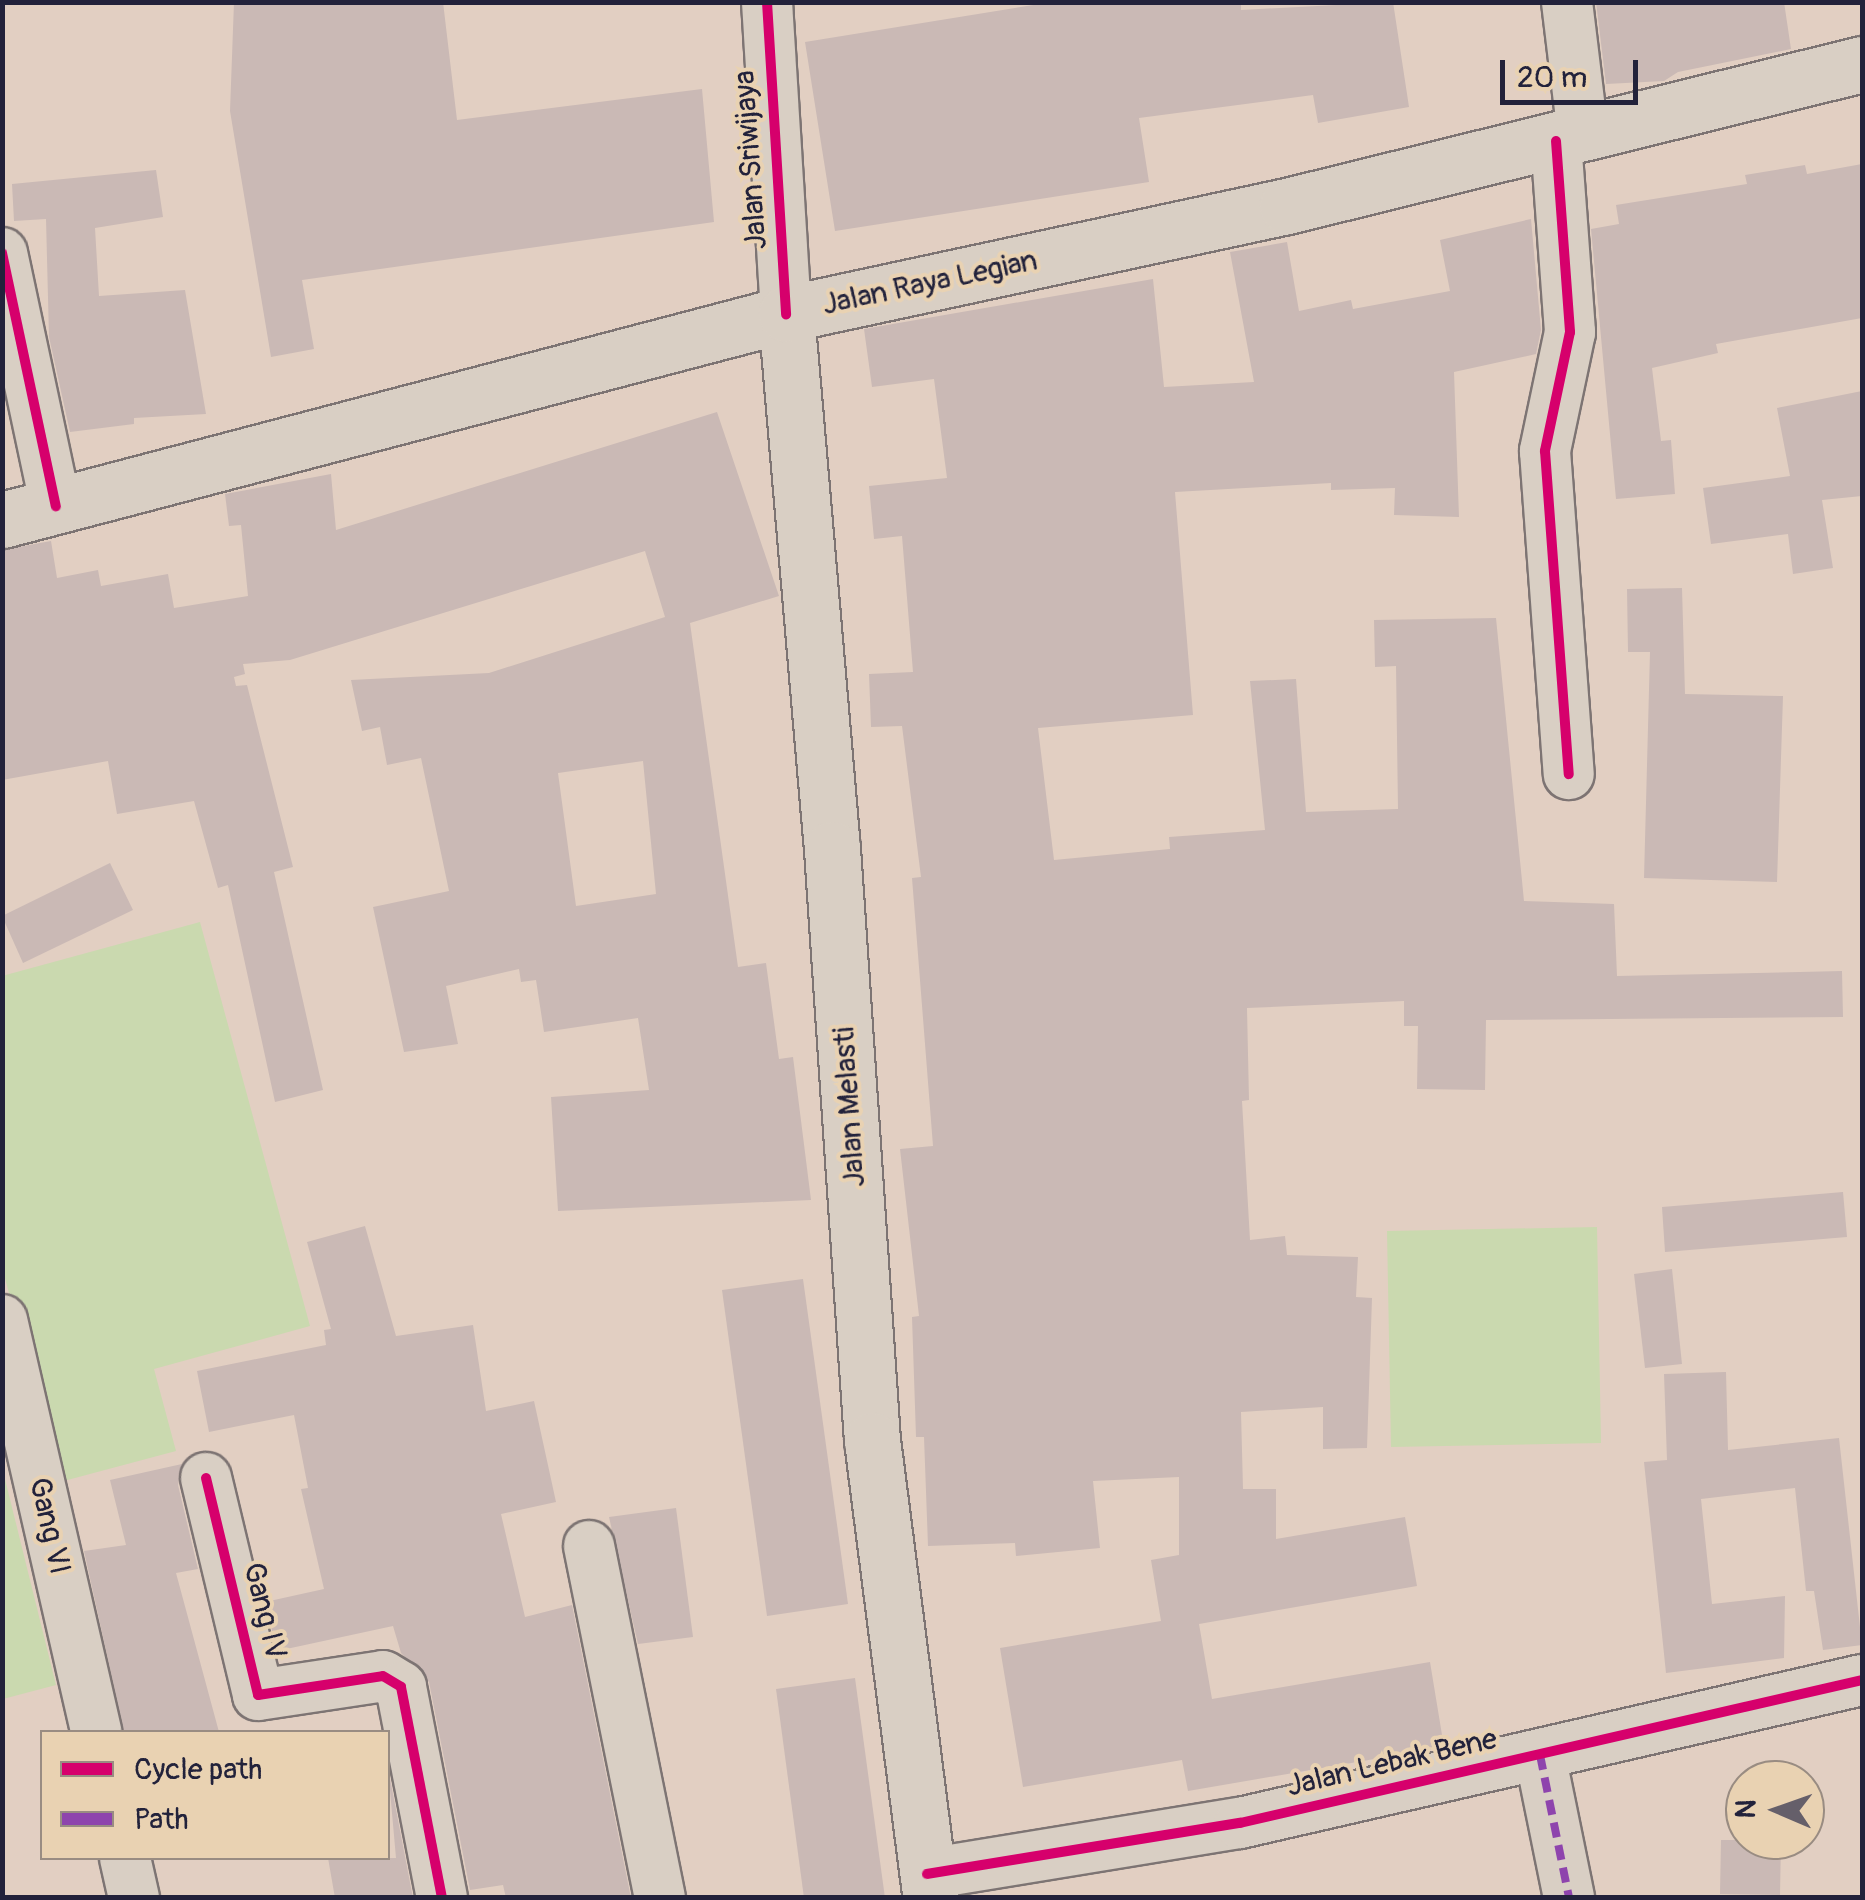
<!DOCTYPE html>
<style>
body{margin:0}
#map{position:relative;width:1865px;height:1900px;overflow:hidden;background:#e2cfc2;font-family:Pangolin,sans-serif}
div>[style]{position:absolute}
.green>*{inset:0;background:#cad9af}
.building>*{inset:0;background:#cab9b5}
.roads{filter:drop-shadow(2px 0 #7d7473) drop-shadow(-2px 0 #7d7473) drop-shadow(0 2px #7d7473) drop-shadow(0 -2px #7d7473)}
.minor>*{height:50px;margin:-25px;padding:0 25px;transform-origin:25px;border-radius:25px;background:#d9cfc4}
.major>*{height:55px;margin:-27.5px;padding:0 27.5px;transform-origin:27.5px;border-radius:27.5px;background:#d9cfc4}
.quiet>*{height:8px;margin-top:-4px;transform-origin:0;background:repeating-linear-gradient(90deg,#8e44ad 0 15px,transparent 0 23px)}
.cycleway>*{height:10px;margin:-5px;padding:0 5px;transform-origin:5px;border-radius:5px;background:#d6006c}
span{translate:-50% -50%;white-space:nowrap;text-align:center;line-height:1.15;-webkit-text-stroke:8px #e9d2b2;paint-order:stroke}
.street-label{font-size:30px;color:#22223b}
.frame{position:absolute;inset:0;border:5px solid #22223b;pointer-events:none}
.legend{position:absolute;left:40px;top:1730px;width:350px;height:130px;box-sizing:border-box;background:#e9d2b2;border:2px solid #998c82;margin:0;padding:12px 18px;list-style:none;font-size:30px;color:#22223b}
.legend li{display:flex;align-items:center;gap:20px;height:50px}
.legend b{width:50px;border:2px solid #998c82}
.north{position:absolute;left:1725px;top:1760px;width:100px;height:100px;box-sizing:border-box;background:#e9d2b2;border:2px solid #998c82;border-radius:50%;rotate:272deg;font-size:28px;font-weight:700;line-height:40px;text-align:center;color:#22223b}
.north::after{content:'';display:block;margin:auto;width:35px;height:45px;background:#655f6a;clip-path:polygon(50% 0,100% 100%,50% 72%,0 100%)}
.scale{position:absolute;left:1500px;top:60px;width:138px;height:45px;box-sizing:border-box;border:5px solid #22223b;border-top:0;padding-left:12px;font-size:30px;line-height:35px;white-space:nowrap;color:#22223b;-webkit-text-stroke:8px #e9d2b2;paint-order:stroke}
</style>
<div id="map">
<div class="green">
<div style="clip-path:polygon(200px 922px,310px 1326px,154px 1369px,176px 1451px,60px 1482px,3px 1271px,2px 976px)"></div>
<div style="clip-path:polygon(1597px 1227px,1601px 1443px,1391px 1447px,1387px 1231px)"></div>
<div style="clip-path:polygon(2px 1467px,56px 1685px,3px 1699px,2px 1699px)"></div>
</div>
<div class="building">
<div style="clip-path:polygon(234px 2px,443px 2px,457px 120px,702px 89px,714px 222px,302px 280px,314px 349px,271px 357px,230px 111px)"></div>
<div style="clip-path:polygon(1052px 2px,1241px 2px,1241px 10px,1393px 2px,1409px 107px,1318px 123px,1313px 95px,1139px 118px,1149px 182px,835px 231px,805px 42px)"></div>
<div style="clip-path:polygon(1596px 2px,1784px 2px,1791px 49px,1678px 72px,1664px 81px,1606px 84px)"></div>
<div style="clip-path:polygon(1862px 164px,1862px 318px,1716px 344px,1718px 353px,1652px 368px,1661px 441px,1671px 440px,1675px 494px,1616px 499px,1591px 229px,1619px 224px,1616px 205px,1747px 184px,1745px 175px,1805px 165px,1807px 174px)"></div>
<div style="clip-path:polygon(156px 170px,163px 217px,95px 228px,99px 296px,185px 290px,206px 414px,134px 418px,134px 424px,70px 432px,49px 337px,46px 219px,14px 221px,12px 184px)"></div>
<div style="clip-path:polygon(1531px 219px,1541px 330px,1536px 354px,1454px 372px,1459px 517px,1394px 515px,1395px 488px,1331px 490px,1331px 483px,1175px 492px,1193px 715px,1038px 728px,1054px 860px,1170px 849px,1169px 837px,1265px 830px,1250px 681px,1296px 679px,1306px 812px,1398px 809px,1396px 666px,1375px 667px,1374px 620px,1496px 618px,1524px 901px,1614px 904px,1617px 976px,1842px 971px,1843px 1017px,1486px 1020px,1485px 1090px,1417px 1089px,1418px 1026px,1404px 1026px,1404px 1001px,1247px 1008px,1249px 1100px,1242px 1101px,1250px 1240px,1285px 1236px,1287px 1255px,1358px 1257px,1356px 1297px,1372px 1298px,1367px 1448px,1323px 1449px,1323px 1407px,1241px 1412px,1243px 1489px,1276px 1489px,1276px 1539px,1405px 1517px,1417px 1586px,1199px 1624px,1212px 1699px,1430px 1662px,1444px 1747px,1188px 1791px,1182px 1760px,1023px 1787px,1000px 1648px,1161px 1621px,1151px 1560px,1179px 1555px,1179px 1477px,1093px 1481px,1100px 1548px,1016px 1556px,1015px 1543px,928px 1546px,924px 1437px,916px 1437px,912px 1317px,919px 1316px,900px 1149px,933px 1146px,912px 878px,921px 877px,902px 726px,871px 727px,869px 674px,913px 672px,902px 536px,874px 539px,869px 486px,947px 478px,934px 379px,872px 387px,864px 329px,1153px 279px,1164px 387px,1254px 382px,1230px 252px,1287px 242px,1299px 311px,1351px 300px,1353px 309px,1450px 291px,1440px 240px)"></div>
<div style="clip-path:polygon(1862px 391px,1862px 496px,1822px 500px,1833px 568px,1793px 574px,1788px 534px,1711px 544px,1703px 488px,1790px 476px,1777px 408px)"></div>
<div style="clip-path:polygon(evenodd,717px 412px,779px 596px,690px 623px,738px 967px,766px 963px,779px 1059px,793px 1057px,811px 1200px,558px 1211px,551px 1097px,649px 1090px,638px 1018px,544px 1032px,536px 980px,521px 982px,519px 969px,446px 986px,458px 1044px,404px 1052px,373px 907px,449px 891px,421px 758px,387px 765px,380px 727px,362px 731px,351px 680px,489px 673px,665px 617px,645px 551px,290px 660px,243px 664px,245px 674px,234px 677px,236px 686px,247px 685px,293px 867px,274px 872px,323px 1090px,275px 1102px,228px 885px,218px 888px,194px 801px,117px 814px,108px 761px,2px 780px,2px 550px,51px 541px,57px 578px,98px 570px,101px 586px,168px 574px,174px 608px,248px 596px,241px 525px,229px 526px,225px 494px,331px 474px,336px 530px,717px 412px,643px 761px,656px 894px,576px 906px,558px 773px,643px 761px)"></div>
<div style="clip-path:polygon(1627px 589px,1682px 588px,1685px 694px,1783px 696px,1777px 882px,1644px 878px,1650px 652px,1628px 652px)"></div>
<div style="clip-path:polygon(110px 863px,133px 910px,23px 963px,2px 916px)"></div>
<div style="clip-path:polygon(1843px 1192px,1847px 1237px,1665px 1252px,1662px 1207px)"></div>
<div style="clip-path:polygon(365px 1226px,396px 1336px,473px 1325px,486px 1411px,534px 1401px,556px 1502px,501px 1514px,525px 1617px,572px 1605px,631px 1898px,506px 1898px,503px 1885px,470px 1890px,429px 1682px,401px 1653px,393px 1626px,277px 1651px,265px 1602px,324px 1589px,301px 1489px,308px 1488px,294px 1415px,209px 1432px,197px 1371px,326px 1345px,324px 1330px,331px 1329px,307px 1242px)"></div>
<div style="clip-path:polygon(1672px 1269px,1682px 1364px,1645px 1368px,1634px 1274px)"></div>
<div style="clip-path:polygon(803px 1279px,848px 1604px,767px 1616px,722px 1290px)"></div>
<div style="clip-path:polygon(1726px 1372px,1728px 1450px,1839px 1438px,1862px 1645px,1823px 1650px,1814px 1591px,1806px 1591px,1795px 1488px,1701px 1499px,1712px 1604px,1785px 1596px,1784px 1658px,1666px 1673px,1644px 1462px,1667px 1460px,1664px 1374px)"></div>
<div style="clip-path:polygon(182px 1464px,178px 1485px,198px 1569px,176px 1573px,219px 1732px,124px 1732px,84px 1551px,126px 1545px,110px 1480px)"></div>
<div style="clip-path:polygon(676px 1508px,693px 1637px,638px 1644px,609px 1517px)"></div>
<div style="clip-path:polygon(855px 1678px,885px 1898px,804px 1898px,776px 1689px)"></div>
<div style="clip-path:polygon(388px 1768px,413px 1898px,335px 1898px,328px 1858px,396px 1858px)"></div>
<div style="clip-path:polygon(1721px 1840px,1781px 1840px,1780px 1895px,1720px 1894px)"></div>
</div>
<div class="roads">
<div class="minor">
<div style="left:767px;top:2px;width:313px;rotate:86.5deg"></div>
<div style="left:1567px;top:2px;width:134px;rotate:83.1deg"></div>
<div style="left:1556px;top:141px;width:192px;rotate:85.8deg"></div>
<div style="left:1570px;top:332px;width:122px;rotate:101.9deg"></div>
<div style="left:1545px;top:451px;width:324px;rotate:85.8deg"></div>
<div style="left:2px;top:253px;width:259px;rotate:78deg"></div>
<div style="left:2px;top:1320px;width:423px;rotate:77.1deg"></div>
<div style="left:206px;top:1478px;width:223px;rotate:76.5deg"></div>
<div style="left:258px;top:1695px;width:126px;rotate:-8.6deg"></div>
<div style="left:383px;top:1676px;width:21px;rotate:31deg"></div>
<div style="left:401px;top:1687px;width:215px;rotate:79deg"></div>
<div style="left:589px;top:1546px;width:359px;rotate:78.6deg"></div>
<div style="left:1540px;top:1755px;width:146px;rotate:78.5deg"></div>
<div style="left:125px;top:1858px;width:41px;rotate:77.3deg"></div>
<div style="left:927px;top:1874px;width:317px;rotate:-9.3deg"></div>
<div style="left:1240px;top:1823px;width:638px;rotate:-12.95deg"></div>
</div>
<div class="major">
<div style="left:786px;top:314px;width:537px;rotate:85.09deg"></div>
<div style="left:832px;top:849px;width:592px;rotate:86.13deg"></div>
<div style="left:872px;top:1440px;width:462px;rotate:82.7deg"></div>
<div style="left:2px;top:520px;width:811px;rotate:-14.72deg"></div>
<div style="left:786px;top:314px;width:513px;rotate:-12.17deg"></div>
<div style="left:1287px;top:206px;width:592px;rotate:-13.87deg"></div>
</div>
</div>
<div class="quiet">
<div style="left:1540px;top:1755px;width:146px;rotate:78.5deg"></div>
</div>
<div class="cycleway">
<div style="left:767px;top:2px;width:313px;rotate:86.5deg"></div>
<div style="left:1556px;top:141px;width:192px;rotate:85.8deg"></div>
<div style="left:1570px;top:332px;width:122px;rotate:101.9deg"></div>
<div style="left:1545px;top:451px;width:324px;rotate:85.8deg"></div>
<div style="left:2px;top:253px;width:259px;rotate:78deg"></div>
<div style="left:206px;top:1478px;width:223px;rotate:76.5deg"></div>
<div style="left:258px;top:1695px;width:126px;rotate:-8.6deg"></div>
<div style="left:383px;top:1676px;width:21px;rotate:31deg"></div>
<div style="left:401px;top:1687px;width:215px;rotate:79deg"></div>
<div style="left:927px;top:1874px;width:317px;rotate:-9.3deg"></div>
<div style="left:1240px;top:1823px;width:638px;rotate:-12.95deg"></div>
</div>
<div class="street-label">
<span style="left:751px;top:160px;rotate:-94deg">Jalan Sriwijaya</span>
<span style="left:930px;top:283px;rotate:-12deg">Jalan Raya Legian</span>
<span style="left:850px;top:1107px;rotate:-94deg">Jalan Melasti</span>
<span style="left:49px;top:1526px;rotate:77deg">Gang VI</span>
<span style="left:264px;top:1611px;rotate:76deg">Gang IV</span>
<span style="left:1392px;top:1763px;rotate:-13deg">Jalan Lebak Bene</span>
</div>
<div class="frame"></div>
<ul class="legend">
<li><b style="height:12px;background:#d6006c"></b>Cycle path</li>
<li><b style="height:12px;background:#8e44ad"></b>Path</li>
</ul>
<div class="north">N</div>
<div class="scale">20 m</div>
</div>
